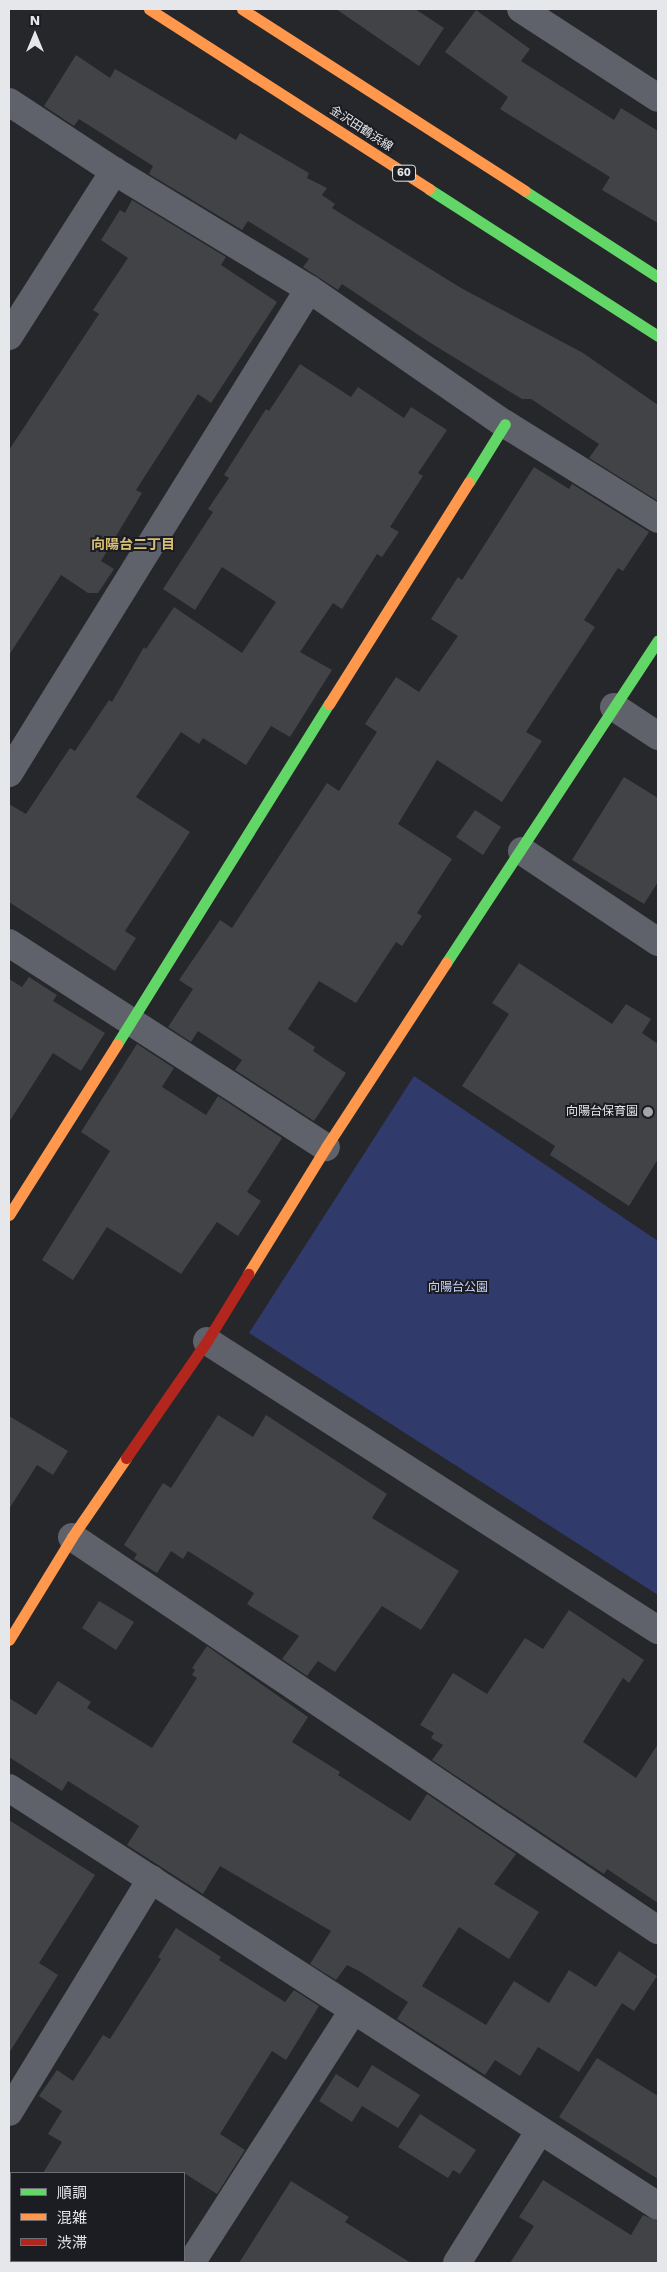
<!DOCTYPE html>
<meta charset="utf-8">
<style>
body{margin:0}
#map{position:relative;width:667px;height:2272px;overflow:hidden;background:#26272a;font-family:"Work Sans","Noto Sans JP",sans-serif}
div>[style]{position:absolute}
.green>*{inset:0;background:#303a6b}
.building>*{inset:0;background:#424346}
.street>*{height:28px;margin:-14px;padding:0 14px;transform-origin:14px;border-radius:14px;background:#5f626b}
.fast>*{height:11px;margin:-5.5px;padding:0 5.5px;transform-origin:5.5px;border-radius:5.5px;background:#63d668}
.slow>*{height:11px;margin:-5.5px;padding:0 5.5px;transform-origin:5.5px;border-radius:5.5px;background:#ff974d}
.jam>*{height:11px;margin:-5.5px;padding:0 5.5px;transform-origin:5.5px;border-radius:5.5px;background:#b3261e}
.dots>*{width:14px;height:14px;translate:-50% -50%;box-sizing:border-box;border:2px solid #1b1d23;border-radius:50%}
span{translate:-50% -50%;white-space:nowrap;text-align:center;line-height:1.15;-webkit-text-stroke:4px #1b1d23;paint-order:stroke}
.shield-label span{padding:1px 4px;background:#1b1d23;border:1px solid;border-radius:4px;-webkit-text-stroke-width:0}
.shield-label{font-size:11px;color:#e6e7eb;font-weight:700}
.street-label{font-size:12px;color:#e6e7eb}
.poi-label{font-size:12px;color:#e6e7eb}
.right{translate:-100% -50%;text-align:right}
.park-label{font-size:12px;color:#c7d2f8}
.neighbourhood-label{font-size:14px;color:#d7bf73;font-weight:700}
.frame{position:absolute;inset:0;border:10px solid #e6e7eb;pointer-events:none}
.legend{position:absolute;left:10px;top:2172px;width:175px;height:90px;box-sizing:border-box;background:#1b1d23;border:1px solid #6c6e73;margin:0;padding:6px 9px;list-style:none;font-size:15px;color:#e6e7eb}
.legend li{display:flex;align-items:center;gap:10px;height:25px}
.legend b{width:25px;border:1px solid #6c6e73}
.north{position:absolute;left:10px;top:10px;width:50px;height:50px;-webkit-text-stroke:4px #1b1d23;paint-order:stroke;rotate:0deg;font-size:14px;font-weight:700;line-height:20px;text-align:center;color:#e6e7eb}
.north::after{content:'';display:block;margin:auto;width:18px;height:22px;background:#e6e7eb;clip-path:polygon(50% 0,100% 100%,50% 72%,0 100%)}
</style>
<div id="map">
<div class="green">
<div style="clip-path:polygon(414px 1076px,658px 1241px,658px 1595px,249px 1333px)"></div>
</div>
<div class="building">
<div style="clip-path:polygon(336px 9px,415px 9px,444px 28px,419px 66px)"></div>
<div style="clip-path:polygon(476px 10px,530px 49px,521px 61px,614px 120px,621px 108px,658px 131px,658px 223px,602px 190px,610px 177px,500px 109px,508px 97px,445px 52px)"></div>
<div style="clip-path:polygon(76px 55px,110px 78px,115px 69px,236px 140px,240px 133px,309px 173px,307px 178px,327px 188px,322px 195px,335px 204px,332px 208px,461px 288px,583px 353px,658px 405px,658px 501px,589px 458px,599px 444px,531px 399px,522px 399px,429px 342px,342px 284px,338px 290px,303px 267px,309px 259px,248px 221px,242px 230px,149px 174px,153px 166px,79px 119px,74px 126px,44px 106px)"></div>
<div style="clip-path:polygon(132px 200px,226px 257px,221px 265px,277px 302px,211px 403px,198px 394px,136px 490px,142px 493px,101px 561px,114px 569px,98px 593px,88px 593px,61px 575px,9px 655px,9px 450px,99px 314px,93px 310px,128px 258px,101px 240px,120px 210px,125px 213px)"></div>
<div style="clip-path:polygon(300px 364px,351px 397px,358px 387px,404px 418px,411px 407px,447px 430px,418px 473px,423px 476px,390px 527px,399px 532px,382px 557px,377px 554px,342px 609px,333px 603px,300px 652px,332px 670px,290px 737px,271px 726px,246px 765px,203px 738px,199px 744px,181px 732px,136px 797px,190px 832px,125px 931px,136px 938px,115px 971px,9px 902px,9px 804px,26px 814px,70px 748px,75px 751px,109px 700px,112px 702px,144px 647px,146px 649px,174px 607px,242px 653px,276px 602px,222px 567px,195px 610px,163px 589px,213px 512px,208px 509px,229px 478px,224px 475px,266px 409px,269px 411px)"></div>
<div style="clip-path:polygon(534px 467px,569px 489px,572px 484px,649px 532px,623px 571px,618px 568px,584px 620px,595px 627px,526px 732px,542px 741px,502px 802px,437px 760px,398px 824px,452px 859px,417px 913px,422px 916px,402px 946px,396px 942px,356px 1003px,319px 981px,288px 1029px,315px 1047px,313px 1051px,346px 1073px,314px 1121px,235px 1070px,242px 1060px,198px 1031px,191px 1042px,168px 1027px,193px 989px,179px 980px,220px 920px,232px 928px,327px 783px,339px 791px,377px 732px,365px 724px,396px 677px,419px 692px,458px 636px,431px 619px,458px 577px,462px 580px)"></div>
<div style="clip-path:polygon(624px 777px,658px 798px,658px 882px,644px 904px,572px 860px)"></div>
<div style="clip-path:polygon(475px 810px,501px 827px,483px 855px,456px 837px)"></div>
<div style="clip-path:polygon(519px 963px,612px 1024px,626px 1004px,651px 1019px,642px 1033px,658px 1044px,658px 1159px,629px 1206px,550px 1155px,555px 1146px,462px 1086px,509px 1014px,492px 1003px)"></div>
<div style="clip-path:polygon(29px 977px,57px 995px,53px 1001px,105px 1033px,81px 1071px,53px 1053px,9px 1122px,9px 979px,22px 987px)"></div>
<div style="clip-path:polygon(137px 1044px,174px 1068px,162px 1087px,206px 1115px,218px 1096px,282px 1138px,247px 1192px,261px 1201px,238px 1236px,217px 1222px,181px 1274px,107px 1227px,73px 1280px,42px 1260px,110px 1151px,81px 1132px)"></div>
<div style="clip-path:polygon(218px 1415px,253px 1437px,266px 1415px,387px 1494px,372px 1518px,459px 1571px,421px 1630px,382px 1606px,335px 1672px,318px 1661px,307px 1676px,282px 1659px,299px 1636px,247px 1604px,254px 1593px,188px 1551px,183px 1559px,171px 1551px,157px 1573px,134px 1559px,137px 1554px,124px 1545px,163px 1483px,171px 1488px)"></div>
<div style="clip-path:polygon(9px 1416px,68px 1451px,53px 1475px,37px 1465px,9px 1509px)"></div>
<div style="clip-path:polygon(99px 1601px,134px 1622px,116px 1650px,82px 1628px)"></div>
<div style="clip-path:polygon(569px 1610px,644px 1660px,629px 1683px,623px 1678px,583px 1742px,636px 1778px,658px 1744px,658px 1903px,607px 1869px,604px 1874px,432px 1760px,443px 1745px,431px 1738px,434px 1733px,420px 1725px,453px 1673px,487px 1694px,525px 1638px,543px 1649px)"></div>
<div style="clip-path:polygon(207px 1646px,308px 1717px,292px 1742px,340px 1772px,338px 1775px,410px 1821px,427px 1794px,516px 1854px,494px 1884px,539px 1912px,509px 1959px,459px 1927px,422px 1986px,486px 2025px,514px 1981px,549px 2003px,569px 1970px,596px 1987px,619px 1951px,657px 1976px,634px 2011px,622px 2003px,579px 2072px,538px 2047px,520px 2076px,495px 2060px,485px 2075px,397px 2019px,408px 2002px,359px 1971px,347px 1965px,336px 1980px,310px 1964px,331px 1931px,220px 1866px,203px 1894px,127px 1845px,139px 1826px,68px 1781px,62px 1791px,9px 1757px,9px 1698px,36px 1715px,58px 1681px,91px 1702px,87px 1708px,152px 1748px,197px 1678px,192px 1675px,195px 1670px,192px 1668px)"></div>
<div style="clip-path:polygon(9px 1820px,95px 1875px,39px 1963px,58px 1975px,9px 2053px)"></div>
<div style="clip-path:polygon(176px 1928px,221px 1957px,219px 1960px,285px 2002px,294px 1990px,319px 2006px,286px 2060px,272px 2051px,220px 2134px,245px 2150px,217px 2194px,184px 2173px,43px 2173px,62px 2142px,48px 2134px,62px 2111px,39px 2096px,57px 2070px,73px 2081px,103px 2035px,110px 2039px,161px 1959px,158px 1957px)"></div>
<div style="clip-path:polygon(597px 2058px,658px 2096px,658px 2179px,559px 2117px)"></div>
<div style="clip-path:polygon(372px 2065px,420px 2095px,398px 2128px,362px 2106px,352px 2122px,319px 2101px,336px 2074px,358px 2088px)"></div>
<div style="clip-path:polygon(420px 2114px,476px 2150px,460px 2174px,453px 2170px,448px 2178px,398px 2147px)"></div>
<div style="clip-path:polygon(543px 2180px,631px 2235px,643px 2215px,658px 2221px,658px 2263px,510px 2263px,534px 2226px,519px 2217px)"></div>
<div style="clip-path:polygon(291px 2181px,349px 2217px,345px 2222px,411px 2263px,239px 2263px)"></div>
</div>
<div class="street">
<div style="left:521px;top:9px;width:163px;rotate:33deg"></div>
<div style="left:9px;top:102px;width:126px;rotate:33.3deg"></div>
<div style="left:114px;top:171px;width:228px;rotate:31.2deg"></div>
<div style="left:309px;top:289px;width:238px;rotate:34.6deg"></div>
<div style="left:505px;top:424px;width:180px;rotate:31.8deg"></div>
<div style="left:9px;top:336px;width:196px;rotate:-57.5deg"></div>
<div style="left:614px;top:707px;width:53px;rotate:33.4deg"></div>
<div style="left:9px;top:773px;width:569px;rotate:-58.21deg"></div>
<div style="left:522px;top:851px;width:164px;rotate:33.8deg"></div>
<div style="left:9px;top:943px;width:377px;rotate:32.8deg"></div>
<div style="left:207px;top:1341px;width:536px;rotate:32.65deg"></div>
<div style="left:72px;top:1537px;width:706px;rotate:33.85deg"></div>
<div style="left:9px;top:1788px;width:772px;rotate:32.78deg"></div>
<div style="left:9px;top:2112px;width:273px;rotate:-58.6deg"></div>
<div style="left:191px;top:2263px;width:300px;rotate:-57.3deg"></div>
<div style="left:457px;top:2263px;width:155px;rotate:-58deg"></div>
</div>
<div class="fast">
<div style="left:429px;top:189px;width:272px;rotate:32.7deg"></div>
<div style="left:525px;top:191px;width:158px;rotate:32.9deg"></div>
<div style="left:469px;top:482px;width:68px;rotate:-58.2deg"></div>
<div style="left:446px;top:963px;width:386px;rotate:-56.7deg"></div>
<div style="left:117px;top:1044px;width:401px;rotate:-58.1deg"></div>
</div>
<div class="slow">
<div style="left:149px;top:9px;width:333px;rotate:32.7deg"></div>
<div style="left:242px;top:9px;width:336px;rotate:32.7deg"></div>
<div style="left:329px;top:704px;width:262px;rotate:-57.8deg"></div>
<div style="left:9px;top:1215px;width:202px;rotate:-57.7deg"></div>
<div style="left:248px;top:1274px;width:149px;rotate:-58.4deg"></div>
<div style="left:326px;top:1147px;width:220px;rotate:-56.9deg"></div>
<div style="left:9px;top:1640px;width:121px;rotate:-58.5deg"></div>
<div style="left:72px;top:1537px;width:96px;rotate:-55.6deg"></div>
</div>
<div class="jam">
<div style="left:126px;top:1458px;width:142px;rotate:-55.3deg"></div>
<div style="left:207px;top:1341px;width:79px;rotate:-58.5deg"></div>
</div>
<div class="dots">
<div style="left:648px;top:1112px;background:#a3a4a7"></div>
</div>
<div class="shield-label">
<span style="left:404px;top:173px">60</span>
</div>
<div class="street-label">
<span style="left:361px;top:129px;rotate:33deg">金沢田鶴浜線</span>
</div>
<div class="poi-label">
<span class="right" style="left:638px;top:1112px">向陽台保育園</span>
</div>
<div class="park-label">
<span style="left:458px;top:1288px">向陽台公園</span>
</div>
<div class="neighbourhood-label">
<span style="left:133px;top:544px">向陽台二丁目</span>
</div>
<div class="frame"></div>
<ul class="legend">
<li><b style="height:6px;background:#63d668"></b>順調</li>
<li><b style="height:6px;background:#ff974d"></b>混雑</li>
<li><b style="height:6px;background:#b3261e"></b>渋滞</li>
</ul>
<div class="north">N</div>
</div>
